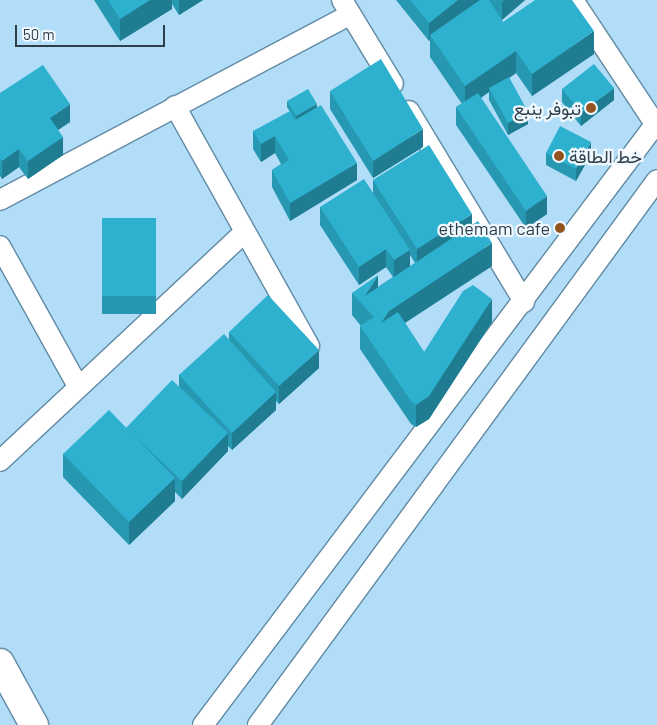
<!DOCTYPE html>
<meta charset="utf-8">
<style>
body{margin:0}
#map{position:relative;width:657px;height:725px;overflow:hidden;background:#b2ddf9;font-family:Barlow,Vazirmatn,sans-serif}
div>[style]{position:absolute}
.roads{filter:drop-shadow(1px 0 #618aa4) drop-shadow(-1px 0 #618aa4) drop-shadow(0 1px #618aa4) drop-shadow(0 -1px #618aa4)}
.street>*{height:20px;margin:-10px;padding:0 10px;transform-origin:10px;border-radius:10px;background:#fff}
.secondary>*{height:28px;margin:-14px;padding:0 14px;transform-origin:14px;border-radius:14px;background:#fff}
.wall>*{inset:0;background:#2798b2}
.shaded-wall>*{inset:0;background:#207c91}
.building>*{inset:0;background:#2db1cf}
.dots>*{width:14px;height:14px;translate:-50% -50%;box-sizing:border-box;border:2px solid #f0f9ff;border-radius:50%}
span{translate:-50% -50%;white-space:nowrap;text-align:center;line-height:1.15;-webkit-text-stroke:4.5px #f0f9ff;paint-order:stroke}
.poi-label{font-size:18px;color:#2e3f4a}
.right{translate:-100% -50%;text-align:right}
.left{translate:0 -50%;text-align:left}
.scale{position:absolute;left:15px;top:25px;width:150px;height:22px;box-sizing:border-box;border:2px solid #2e3f4a;border-top:0;padding-left:6px;font-size:15px;line-height:18px;white-space:nowrap;color:#2e3f4a;-webkit-text-stroke:4px #f0f9ff;paint-order:stroke}
</style>
<div id="map">
<div class="roads">
<div class="street">
<div style="left:342px;top:0;width:98px;rotate:58.7deg"></div>
<div style="left:573px;top:0;width:149px;rotate:56.5deg"></div>
<div style="left:175px;top:106px;width:275px;rotate:60.8deg"></div>
<div style="left:409px;top:111px;width:223px;rotate:58.9deg"></div>
<div style="left:0;top:200px;width:396px;rotate:-27.9deg"></div>
<div style="left:0;top:246px;width:160px;rotate:60.9deg"></div>
<div style="left:0;top:461px;width:335px;rotate:-43.1deg"></div>
<div style="left:203px;top:725px;width:755px;rotate:-53.02deg"></div>
<div style="left:258px;top:725px;width:675px;rotate:-53.79deg"></div>
</div>
<div class="secondary">
<div style="left:0;top:663px;width:71px;rotate:61.3deg"></div>
</div>
</div>
<div class="wall">
<div style="clip-path:polygon(94px 0,203px 0,179px 15px,172px 4px,172px 9px,120px 41px)"></div>
<div style="clip-path:polygon(396px 0,525px 0,502px 20px,500px 18px,503px 22px,594px 54px,532px 96px,516px 73px,509px 78px,528px 124px,508px 135px,489px 100px,489px 92px,481px 98px,547px 214px,526px 228px,456px 125px,456px 107px,462px 104px,430px 57px,430px 40px,429px 41px)"></div>
<div style="clip-path:polygon(562px 89px,614px 100px,581px 126px,562px 102px)"></div>
<div style="clip-path:polygon(330px 91px,423px 147px,373px 178px,330px 109px)"></div>
<div style="clip-path:polygon(0 93px,70px 122px,58px 130px,63px 155px,28px 179px,19px 167px,2px 179px,0 176px)"></div>
<div style="clip-path:polygon(287px 101px,317px 107px,357px 180px,290px 221px,272px 187px,272px 170px,281px 164px,275px 153px,261px 162px,253px 149px,253px 131px,292px 115px,287px 107px)"></div>
<div style="clip-path:polygon(546px 153px,591px 154px,576px 181px,546px 165px)"></div>
<div style="clip-path:polygon(evenodd,373px 180px,472px 225px,492px 266px,405px 323px,424px 352px,492px 322px,429px 419px,416px 427px,411px 424px,360px 349px,360px 326px,361px 326px,352px 315px,352px 293px,378px 287px,393px 277px,386px 267px,359px 285px,320px 225px,320px 207px,373px 193px,373px 180px,410px 255px,415px 263px,410px 267px,410px 255px)"></div>
<div style="clip-path:polygon(102px 218px,156px 218px,156px 314px,102px 314px)"></div>
<div style="clip-path:polygon(229px 332px,319px 368px,279px 404px,276px 401px,276px 410px,232px 450px,228px 446px,228px 451px,182px 499px,175px 492px,175px 501px,129px 545px,63px 477px,63px 454px,126px 428px,179px 387px,179px 375px,229px 340px)"></div>
</div>
<div class="shaded-wall">
<div style="clip-path:polygon(150px 0,172px 0,172px 9px,120px 41px,120px 19px)"></div>
<div style="clip-path:polygon(179px 0,203px 0,179px 15px)"></div>
<div style="clip-path:polygon(458px 0,480px 0,430px 35px,430px 40px,429px 41px,429px 23px)"></div>
<div style="clip-path:polygon(505px 0,525px 0,502px 20px,502px 2px)"></div>
<div style="clip-path:polygon(594px 31px,594px 54px,532px 96px,532px 74px)"></div>
<div style="clip-path:polygon(516px 51px,516px 73px,491px 91px,489px 88px,489px 92px,465px 108px,465px 86px)"></div>
<div style="clip-path:polygon(614px 88px,614px 100px,581px 126px,581px 113px)"></div>
<div style="clip-path:polygon(70px 104px,70px 122px,50px 135px,50px 118px)"></div>
<div style="clip-path:polygon(317px 104px,317px 111px,296px 122px,296px 116px)"></div>
<div style="clip-path:polygon(528px 112px,528px 124px,508px 135px,508px 123px)"></div>
<div style="clip-path:polygon(423px 129px,423px 147px,373px 178px,373px 161px)"></div>
<div style="clip-path:polygon(275px 136px,275px 153px,261px 162px,261px 144px)"></div>
<div style="clip-path:polygon(63px 137px,63px 155px,28px 179px,28px 161px)"></div>
<div style="clip-path:polygon(591px 142px,591px 154px,576px 181px,576px 169px)"></div>
<div style="clip-path:polygon(19px 149px,19px 167px,2px 179px,2px 161px)"></div>
<div style="clip-path:polygon(357px 163px,357px 180px,290px 221px,290px 203px)"></div>
<div style="clip-path:polygon(547px 196px,547px 214px,526px 228px,526px 211px)"></div>
<div style="clip-path:polygon(472px 214px,472px 232px,417px 266px,417px 249px)"></div>
<div style="clip-path:polygon(492px 243px,492px 266px,389px 333px,381px 323px,389px 311px)"></div>
<div style="clip-path:polygon(386px 249px,386px 267px,359px 285px,359px 267px)"></div>
<div style="clip-path:polygon(410px 250px,410px 267px,394px 278px,394px 260px)"></div>
<div style="clip-path:polygon(378px 275px,378px 298px,365px 296px)"></div>
<div style="clip-path:polygon(492px 299px,492px 322px,429px 419px,416px 427px,416px 405px)"></div>
<div style="clip-path:polygon(319px 350px,319px 368px,279px 404px,279px 386px)"></div>
<div style="clip-path:polygon(276px 392px,276px 410px,232px 450px,232px 433px)"></div>
<div style="clip-path:polygon(228px 433px,228px 451px,182px 499px,182px 481px)"></div>
<div style="clip-path:polygon(175px 478px,175px 501px,129px 545px,129px 522px)"></div>
</div>
<div class="building">
<div style="clip-path:polygon(108px 0,150px 0,120px 19px)"></div>
<div style="clip-path:polygon(410px 0,458px 0,429px 23px)"></div>
<div style="clip-path:polygon(480px 0,489px 0,503px 22px,535px 0,572px 0,594px 31px,532px 74px,516px 51px,465px 86px,430px 35px)"></div>
<div style="clip-path:polygon(381px 59px,423px 129px,373px 161px,330px 91px)"></div>
<div style="clip-path:polygon(594px 64px,614px 88px,581px 113px,562px 89px)"></div>
<div style="clip-path:polygon(43px 65px,70px 104px,50px 118px,63px 137px,28px 161px,19px 149px,2px 161px,0 158px,0 93px)"></div>
<div style="clip-path:polygon(509px 77px,528px 112px,508px 123px,489px 88px)"></div>
<div style="clip-path:polygon(308px 89px,317px 104px,296px 116px,287px 101px)"></div>
<div style="clip-path:polygon(478px 93px,547px 196px,526px 211px,456px 107px)"></div>
<div style="clip-path:polygon(321px 105px,357px 163px,290px 203px,272px 170px,289px 160px,275px 136px,261px 144px,253px 131px,290px 111px,295px 120px)"></div>
<div style="clip-path:polygon(560px 126px,591px 142px,576px 169px,546px 153px)"></div>
<div style="clip-path:polygon(429px 145px,472px 214px,417px 249px,373px 180px)"></div>
<div style="clip-path:polygon(364px 179px,410px 250px,394px 260px,386px 249px,359px 267px,320px 207px)"></div>
<div style="clip-path:polygon(102px 218px,156px 218px,156px 296px,102px 296px)"></div>
<div style="clip-path:polygon(478px 221px,492px 243px,389px 311px,381px 323px,398px 312px,424px 352px,463px 291px,473px 285px,492px 299px,429px 396px,416px 405px,411px 401px,360px 326px,374px 317px,352px 293px,378px 275px,365px 296px)"></div>
<div style="clip-path:polygon(268px 295px,319px 350px,279px 386px,229px 332px)"></div>
<div style="clip-path:polygon(224px 334px,276px 392px,232px 433px,179px 375px)"></div>
<div style="clip-path:polygon(172px 380px,228px 433px,182px 481px,126px 428px)"></div>
<div style="clip-path:polygon(109px 410px,175px 478px,129px 522px,63px 454px)"></div>
</div>
<div class="dots">
<div style="left:591px;top:108px;background:#93531c"></div>
<div style="left:559px;top:156px;background:#93531c"></div>
<div style="left:560px;top:228px;background:#93531c"></div>
</div>
<div class="poi-label">
<span class="right" style="left:581px;top:108px">تبوفر ينبع</span>
<span class="left" style="left:569px;top:156px">خط الطاقة</span>
<span class="right" style="left:550px;top:228px">ethemam cafe</span>
</div>
<div class="scale">50 m</div>
</div>
